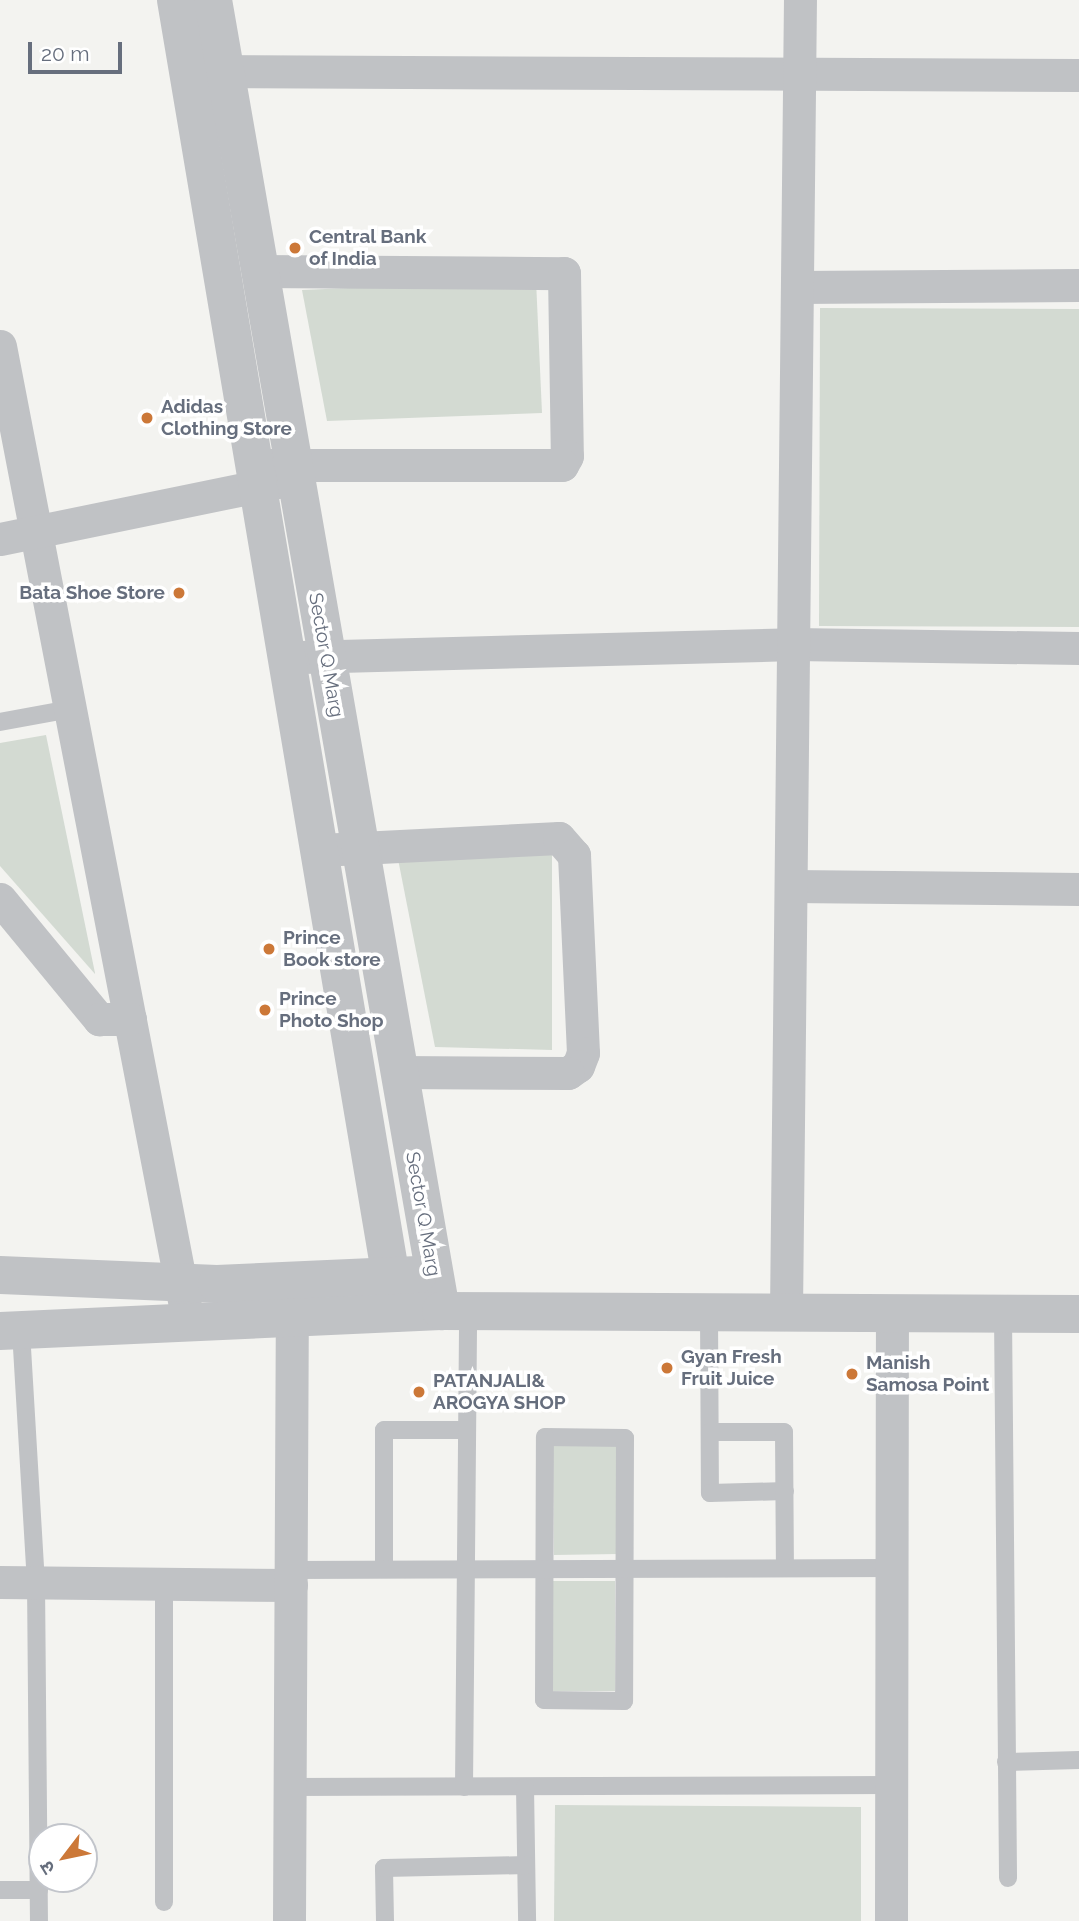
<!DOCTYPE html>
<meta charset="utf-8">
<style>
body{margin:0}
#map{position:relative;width:1079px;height:1921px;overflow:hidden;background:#f3f3f0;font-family:Raleway,"Noto Sans Devanagari",sans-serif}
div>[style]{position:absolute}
.green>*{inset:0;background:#d3dad2}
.service>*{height:18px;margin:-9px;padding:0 9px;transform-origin:9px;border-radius:9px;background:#c0c2c5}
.minor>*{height:33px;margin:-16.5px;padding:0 16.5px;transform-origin:16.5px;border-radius:16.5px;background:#c0c2c5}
.tertiary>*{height:38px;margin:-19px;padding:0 19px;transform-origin:19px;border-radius:19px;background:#c0c2c5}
.dots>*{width:19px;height:19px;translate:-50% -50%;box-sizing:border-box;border:4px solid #fff;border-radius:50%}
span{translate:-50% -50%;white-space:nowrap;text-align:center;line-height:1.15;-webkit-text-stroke:7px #fff;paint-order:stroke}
.poi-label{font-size:19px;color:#666e7d;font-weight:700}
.left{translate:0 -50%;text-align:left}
.right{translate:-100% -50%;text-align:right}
.street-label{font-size:19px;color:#666e7d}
.north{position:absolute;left:28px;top:1823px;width:70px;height:70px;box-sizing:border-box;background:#fff;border:2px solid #c2c5cb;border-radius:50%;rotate:238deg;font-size:19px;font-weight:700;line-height:28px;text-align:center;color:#666e7d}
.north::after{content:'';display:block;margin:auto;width:24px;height:32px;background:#cc7838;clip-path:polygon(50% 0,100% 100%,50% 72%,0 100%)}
.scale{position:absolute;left:28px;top:42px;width:94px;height:32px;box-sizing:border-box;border:4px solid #666e7d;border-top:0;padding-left:9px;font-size:21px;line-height:24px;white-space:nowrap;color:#666e7d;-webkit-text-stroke:5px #fff;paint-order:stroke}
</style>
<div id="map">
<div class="green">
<div style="clip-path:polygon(536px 280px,542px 413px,327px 421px,302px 290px)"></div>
<div style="clip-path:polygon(820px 308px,1079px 309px,1079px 627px,819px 626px)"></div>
<div style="clip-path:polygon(46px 735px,95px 973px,95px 974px,0 866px,0 743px)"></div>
<div style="clip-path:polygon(552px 851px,552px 1050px,435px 1047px,397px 854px)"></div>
<div style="clip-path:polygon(553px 1445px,617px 1445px,618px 1554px,554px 1555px)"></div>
<div style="clip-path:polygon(551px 1581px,615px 1581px,615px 1691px,552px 1691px)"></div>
<div style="clip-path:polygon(555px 1805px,861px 1807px,861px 1921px,554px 1921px)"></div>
</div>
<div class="service">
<div style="left:0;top:722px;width:71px;rotate:-10.5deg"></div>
<div style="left:709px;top:1312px;width:181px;rotate:89.7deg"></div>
<div style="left:710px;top:1493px;width:75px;rotate:-1.5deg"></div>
<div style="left:1003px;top:1314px;width:564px;rotate:89.49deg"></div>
<div style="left:21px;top:1331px;width:251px;rotate:86.6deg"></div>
<div style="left:36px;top:1582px;width:339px;rotate:89.5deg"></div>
<div style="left:710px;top:1432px;width:74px"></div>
<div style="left:784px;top:1432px;width:136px;rotate:89.6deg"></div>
<div style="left:545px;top:1437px;width:80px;rotate:0.7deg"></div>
<div style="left:625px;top:1438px;width:263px;rotate:90.2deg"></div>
<div style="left:624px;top:1701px;width:80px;rotate:-179.3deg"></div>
<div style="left:544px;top:1700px;width:263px;rotate:-89.8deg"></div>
<div style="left:384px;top:1569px;width:139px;rotate:-90deg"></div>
<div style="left:384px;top:1430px;width:83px"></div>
<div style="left:291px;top:1570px;width:601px;rotate:-0.19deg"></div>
<div style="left:164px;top:1582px;width:320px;rotate:90deg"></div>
<div style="left:1006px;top:1762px;width:73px;rotate:-1.6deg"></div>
<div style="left:290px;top:1787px;width:601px;rotate:-0.19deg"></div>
<div style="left:464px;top:1787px;width:476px;rotate:-89.5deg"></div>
<div style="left:525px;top:1787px;width:134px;rotate:89.1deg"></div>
<div style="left:0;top:1890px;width:39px"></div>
<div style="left:385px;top:1921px;width:53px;rotate:-91.1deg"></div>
<div style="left:384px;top:1868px;width:142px;rotate:-1.2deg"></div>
</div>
<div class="minor">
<div style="left:199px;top:71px;width:880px;rotate:0.26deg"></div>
<div style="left:259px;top:271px;width:305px;rotate:0.4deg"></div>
<div style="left:564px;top:273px;width:183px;rotate:89.1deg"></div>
<div style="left:567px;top:456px;width:10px;rotate:119deg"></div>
<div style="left:562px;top:465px;width:294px;rotate:180deg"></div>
<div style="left:797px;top:287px;width:282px;rotate:-0.4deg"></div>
<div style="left:0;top:346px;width:978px;rotate:79.09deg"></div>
<div style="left:0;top:539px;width:288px;rotate:-11.6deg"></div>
<div style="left:301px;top:657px;width:492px;rotate:-1.5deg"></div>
<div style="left:793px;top:644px;width:286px;rotate:0.8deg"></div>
<div style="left:320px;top:850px;width:239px;rotate:-2.9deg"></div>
<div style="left:559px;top:838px;width:23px;rotate:49deg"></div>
<div style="left:574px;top:855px;width:198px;rotate:87.4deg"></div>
<div style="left:583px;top:1053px;width:14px;rotate:111deg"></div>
<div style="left:578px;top:1066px;width:12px;rotate:145deg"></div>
<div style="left:568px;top:1073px;width:169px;rotate:-179.7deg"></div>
<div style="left:791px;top:886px;width:288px;rotate:0.6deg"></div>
<div style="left:0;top:899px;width:156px;rotate:50.5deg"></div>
<div style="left:99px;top:1019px;width:31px"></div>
<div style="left:786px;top:1312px;width:1312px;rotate:-89.39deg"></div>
<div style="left:0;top:1582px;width:291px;rotate:0.6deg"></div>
<div style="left:289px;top:1921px;width:627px;rotate:-89.73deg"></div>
<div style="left:891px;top:1921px;width:608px;rotate:-89.91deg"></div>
</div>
<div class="tertiary">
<div style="left:176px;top:0;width:1331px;rotate:80.45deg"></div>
<div style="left:213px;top:0;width:1331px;rotate:80.13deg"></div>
<div style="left:0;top:1275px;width:217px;rotate:2.4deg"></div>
<div style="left:217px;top:1284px;width:201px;rotate:-2.6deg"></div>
<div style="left:0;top:1331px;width:441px;rotate:-2.6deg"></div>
<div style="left:441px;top:1311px;width:638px;rotate:0.27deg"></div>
</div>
<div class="dots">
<div style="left:295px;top:248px;background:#cc7838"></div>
<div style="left:147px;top:418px;background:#cc7838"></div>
<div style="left:179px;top:593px;background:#cc7838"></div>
<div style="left:269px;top:949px;background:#cc7838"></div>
<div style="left:265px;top:1010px;background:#cc7838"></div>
<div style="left:667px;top:1368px;background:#cc7838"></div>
<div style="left:852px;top:1374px;background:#cc7838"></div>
<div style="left:419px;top:1392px;background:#cc7838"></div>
</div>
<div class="poi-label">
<span class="left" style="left:309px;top:248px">Central Bank<br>of India</span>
<span class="left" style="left:161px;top:418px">Adidas<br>Clothing Store</span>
<span class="right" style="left:165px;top:593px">Bata Shoe Store</span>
<span class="left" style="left:283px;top:949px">Prince<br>Book store</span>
<span class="left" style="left:279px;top:1010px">Prince<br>Photo Shop</span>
<span class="left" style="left:681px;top:1368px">Gyan Fresh<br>Fruit Juice</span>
<span class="left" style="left:866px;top:1374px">Manish<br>Samosa Point</span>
<span class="left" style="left:433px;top:1392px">PATANJALI&amp;<br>AROGYA SHOP</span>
</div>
<div class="street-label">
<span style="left:326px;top:655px;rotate:80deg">Sector Q Marg</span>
<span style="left:423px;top:1214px;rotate:80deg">Sector Q Marg</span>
</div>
<div class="north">उ</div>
<div class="scale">20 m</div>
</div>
